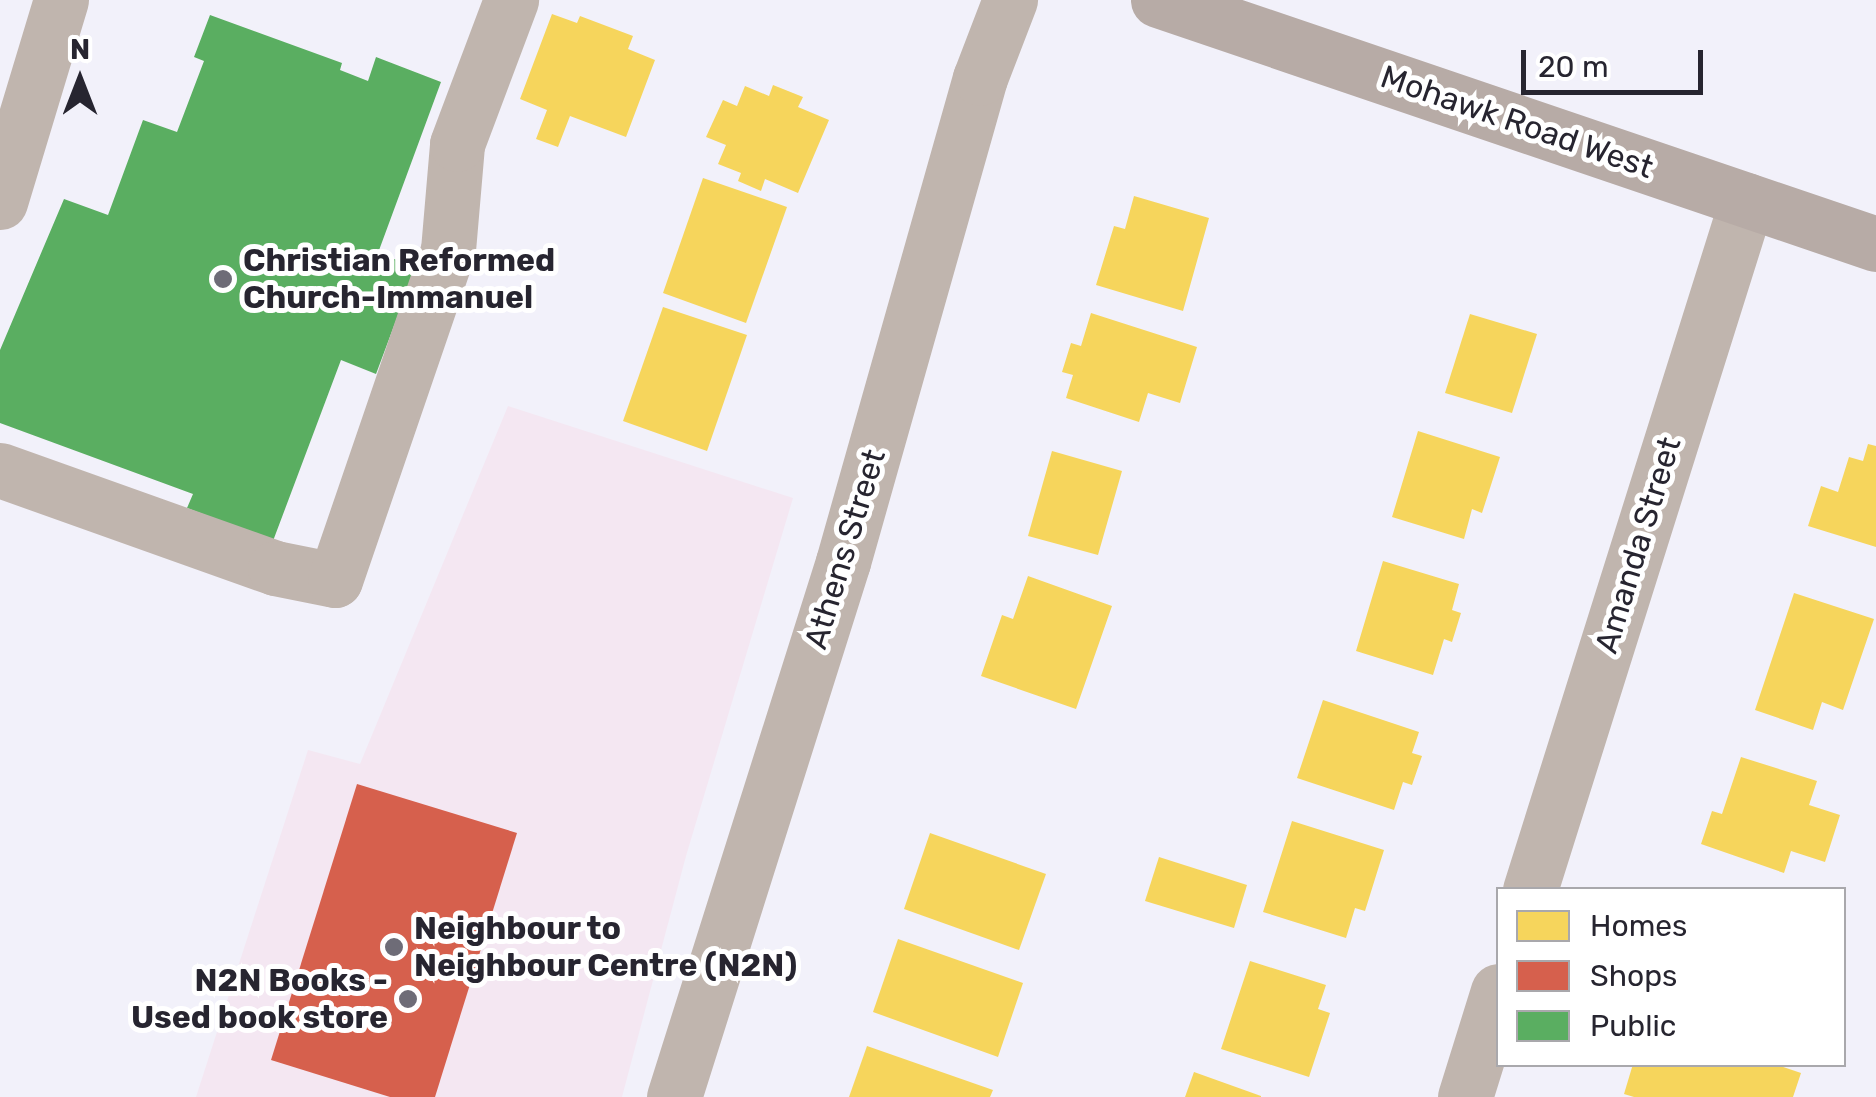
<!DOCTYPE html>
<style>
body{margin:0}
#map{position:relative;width:1876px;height:1097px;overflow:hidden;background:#f2f1fa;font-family:Rubik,sans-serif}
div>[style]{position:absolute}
.commercial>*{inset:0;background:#f4e7f2}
.homes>*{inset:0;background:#f6d55c}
.shops>*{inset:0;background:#d6604d}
.public>*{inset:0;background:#5aae61}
.minor>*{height:55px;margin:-27.5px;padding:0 27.5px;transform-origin:27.5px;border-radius:27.5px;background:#c0b5ae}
.major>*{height:55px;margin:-27.5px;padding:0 27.5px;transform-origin:27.5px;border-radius:27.5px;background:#b7aba6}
.dots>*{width:28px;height:28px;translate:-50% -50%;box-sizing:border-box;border:5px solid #fff;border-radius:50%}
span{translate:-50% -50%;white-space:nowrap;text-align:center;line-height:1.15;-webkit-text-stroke:10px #fff;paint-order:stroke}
.street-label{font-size:32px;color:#272530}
.poi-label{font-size:32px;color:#272530;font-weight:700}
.left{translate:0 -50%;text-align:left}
.right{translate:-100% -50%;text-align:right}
.legend{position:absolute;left:1496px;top:887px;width:350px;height:180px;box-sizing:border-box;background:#fff;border:2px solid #a9a8ac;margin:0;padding:12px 18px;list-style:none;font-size:30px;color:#272530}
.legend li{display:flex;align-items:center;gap:20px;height:50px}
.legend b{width:50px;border:2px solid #a9a8ac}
.north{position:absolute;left:30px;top:30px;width:100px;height:100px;-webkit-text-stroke:8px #fff;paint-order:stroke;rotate:0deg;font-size:28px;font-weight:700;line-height:40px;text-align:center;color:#272530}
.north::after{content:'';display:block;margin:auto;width:35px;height:45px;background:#272530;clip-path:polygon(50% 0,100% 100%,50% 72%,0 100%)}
.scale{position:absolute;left:1521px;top:50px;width:182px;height:45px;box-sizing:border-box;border:5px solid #272530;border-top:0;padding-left:12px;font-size:30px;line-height:35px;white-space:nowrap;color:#272530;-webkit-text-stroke:8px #fff;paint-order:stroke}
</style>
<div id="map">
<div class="commercial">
<div style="clip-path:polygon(508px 406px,793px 498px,686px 856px,622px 1097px,196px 1097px,308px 750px,360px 764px)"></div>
</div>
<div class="homes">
<div style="clip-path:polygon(552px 14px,577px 23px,580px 16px,633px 36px,628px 49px,655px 60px,626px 137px,570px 116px,558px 147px,536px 139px,547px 110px,520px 99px)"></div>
<div style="clip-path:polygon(773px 85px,803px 97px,798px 107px,829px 120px,798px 193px,765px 179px,761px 191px,738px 181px,741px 173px,718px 164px,726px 145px,706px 137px,723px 100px,737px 106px,745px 86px,769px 96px)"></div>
<div style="clip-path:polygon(703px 178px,787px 207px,746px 323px,663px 293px)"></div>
<div style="clip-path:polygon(1134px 196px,1209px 218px,1183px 311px,1096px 285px,1114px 226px,1125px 229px)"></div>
<div style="clip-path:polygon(663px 307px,747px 335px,707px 451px,623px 421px)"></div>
<div style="clip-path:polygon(1091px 313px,1197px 347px,1180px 403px,1148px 393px,1139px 422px,1066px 398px,1073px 375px,1062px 372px,1071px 343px,1081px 346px)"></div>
<div style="clip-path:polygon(1470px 314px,1537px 334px,1512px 413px,1445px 393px)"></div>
<div style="clip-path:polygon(1418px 431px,1500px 457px,1482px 513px,1472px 509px,1464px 539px,1392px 517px)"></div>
<div style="clip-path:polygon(1868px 444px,1876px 446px,1876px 547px,1808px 526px,1821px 486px,1838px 492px,1849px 457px,1863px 461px)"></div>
<div style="clip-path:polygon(1052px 451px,1122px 471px,1098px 555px,1028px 536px)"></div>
<div style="clip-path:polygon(1383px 561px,1459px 584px,1452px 610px,1461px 613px,1452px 642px,1444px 639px,1433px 675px,1356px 651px)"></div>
<div style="clip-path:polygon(1028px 576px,1112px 606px,1076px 709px,981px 676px,1002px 615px,1013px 619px)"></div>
<div style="clip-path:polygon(1794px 593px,1874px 619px,1843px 710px,1822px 702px,1813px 730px,1755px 710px)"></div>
<div style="clip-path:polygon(1323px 700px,1419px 732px,1412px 753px,1422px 756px,1412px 785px,1403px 782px,1394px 810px,1297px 778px)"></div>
<div style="clip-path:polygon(1741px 757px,1817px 781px,1809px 805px,1840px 815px,1825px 862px,1791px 851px,1784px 873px,1701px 844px,1712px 811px,1722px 814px)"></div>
<div style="clip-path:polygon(1292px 821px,1384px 850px,1365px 911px,1355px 908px,1346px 938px,1263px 912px)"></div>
<div style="clip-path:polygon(930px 833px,1046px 874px,1019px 950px,904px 909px)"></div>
<div style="clip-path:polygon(1159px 857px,1247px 885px,1234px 928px,1145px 901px)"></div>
<div style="clip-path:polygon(898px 939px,1023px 983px,998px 1057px,873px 1012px)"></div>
<div style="clip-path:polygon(1250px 961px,1326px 985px,1318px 1009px,1330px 1013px,1309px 1077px,1221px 1049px)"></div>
<div style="clip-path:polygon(867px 1046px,993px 1090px,990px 1097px,849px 1097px)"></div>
<div style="clip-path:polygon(1633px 1064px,1774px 1064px,1801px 1073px,1793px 1097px,1634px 1097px,1624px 1094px)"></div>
<div style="clip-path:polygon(1194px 1072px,1261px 1096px,1261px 1097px,1185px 1097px)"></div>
</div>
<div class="shops">
<div style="clip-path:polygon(357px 784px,517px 833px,435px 1097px,390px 1097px,271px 1060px)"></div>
</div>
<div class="public">
<div style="clip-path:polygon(210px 15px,342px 63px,340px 70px,368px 81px,376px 57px,441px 82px,378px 253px,416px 267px,376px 374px,341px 360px,273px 541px,187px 508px,193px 494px,0 423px,0 350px,64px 199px,108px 215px,143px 120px,177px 132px,204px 61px,194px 57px)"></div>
</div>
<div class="minor">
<div style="left:0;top:202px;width:211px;rotate:-73.2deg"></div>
<div style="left:0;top:470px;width:292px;rotate:19.6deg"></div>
<div style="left:275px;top:568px;width:61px;rotate:11.3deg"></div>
<div style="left:335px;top:580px;width:349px;rotate:-71.1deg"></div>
<div style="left:448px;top:250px;width:106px;rotate:-85.1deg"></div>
<div style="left:457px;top:144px;width:154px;rotate:-69.4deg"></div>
<div style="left:1530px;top:890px;width:723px;rotate:-72.54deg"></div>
<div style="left:674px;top:1097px;width:561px;rotate:-72.47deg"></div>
<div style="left:843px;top:562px;width:503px;rotate:-74.2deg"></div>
<div style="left:980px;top:78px;width:84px;rotate:-69deg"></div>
<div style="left:1465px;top:1097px;width:111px;rotate:-72.7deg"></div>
</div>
<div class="major">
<div style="left:1158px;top:0;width:758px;rotate:18.77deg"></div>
</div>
<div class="dots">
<div style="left:223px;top:279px;background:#6e6c77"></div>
<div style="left:394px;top:947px;background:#6e6c77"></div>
<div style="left:408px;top:999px;background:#6e6c77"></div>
</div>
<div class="street-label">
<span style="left:1517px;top:122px;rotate:19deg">Mohawk Road West</span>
<span style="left:1638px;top:545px;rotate:-73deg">Amanda Street</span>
<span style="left:845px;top:549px;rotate:-73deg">Athens Street</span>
</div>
<div class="poi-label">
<span class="left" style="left:243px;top:279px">Christian Reformed<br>Church-Immanuel</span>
<span class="left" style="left:414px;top:947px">Neighbour to<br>Neighbour Centre (N2N)</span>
<span class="right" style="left:388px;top:999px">N2N Books -<br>Used book store</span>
</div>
<ul class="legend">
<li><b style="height:28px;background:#f6d55c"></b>Homes</li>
<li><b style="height:28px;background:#d6604d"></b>Shops</li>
<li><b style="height:28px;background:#5aae61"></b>Public</li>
</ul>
<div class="north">N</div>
<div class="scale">20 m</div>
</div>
